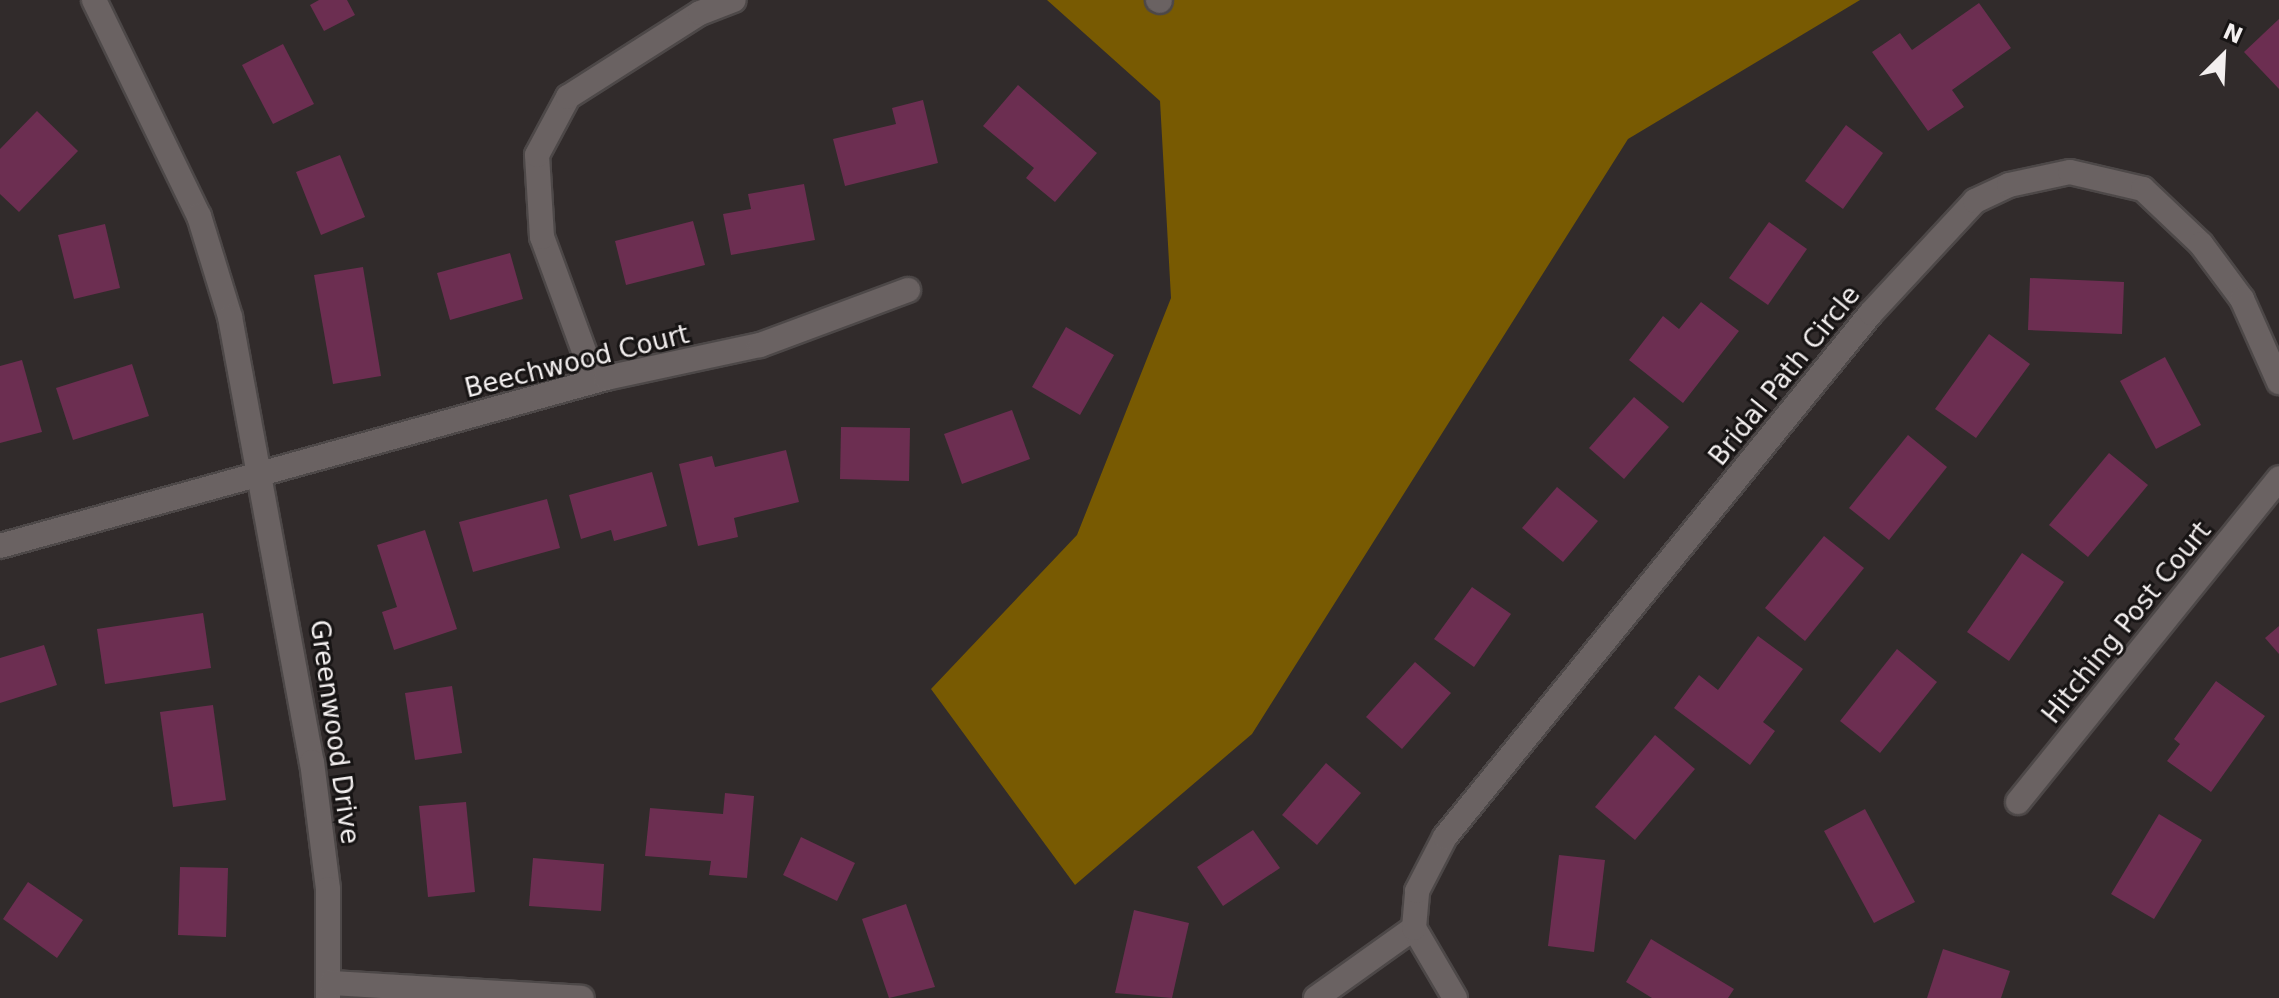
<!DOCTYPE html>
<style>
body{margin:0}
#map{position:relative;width:2279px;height:998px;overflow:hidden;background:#312b2b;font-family:"DejaVu Sans",sans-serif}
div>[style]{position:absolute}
.forest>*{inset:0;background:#785a02}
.building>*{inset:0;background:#6c2e51}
.roads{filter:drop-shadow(2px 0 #4d4848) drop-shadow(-2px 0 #4d4848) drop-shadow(0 2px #4d4848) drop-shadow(0 -2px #4d4848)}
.minor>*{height:24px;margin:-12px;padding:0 12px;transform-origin:12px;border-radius:12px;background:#6a6262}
span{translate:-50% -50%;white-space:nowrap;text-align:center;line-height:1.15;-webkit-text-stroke:6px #171414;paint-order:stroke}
.street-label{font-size:26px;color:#f3efef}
.north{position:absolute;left:2183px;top:16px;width:80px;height:80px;-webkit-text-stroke:6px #171414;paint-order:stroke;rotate:24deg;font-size:22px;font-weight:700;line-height:32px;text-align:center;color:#f3efef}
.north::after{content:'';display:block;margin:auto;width:28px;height:36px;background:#f3efef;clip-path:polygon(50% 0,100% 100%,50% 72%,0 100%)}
</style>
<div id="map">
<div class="forest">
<div style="clip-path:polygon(1047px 0,1860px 0,1628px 139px,1252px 734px,1075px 885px,931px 689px,1077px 535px,1171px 298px,1160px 101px)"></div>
</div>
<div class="building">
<div style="clip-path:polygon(319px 0,347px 0,355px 15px,324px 31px,310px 5px)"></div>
<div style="clip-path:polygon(1979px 3px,2011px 48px,1952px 90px,1964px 107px,1928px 131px,1872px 52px,1900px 33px,1912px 50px)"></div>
<div style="clip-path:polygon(2279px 19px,2279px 89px,2244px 52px)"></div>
<div style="clip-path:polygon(283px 44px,314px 104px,273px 124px,242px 65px)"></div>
<div style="clip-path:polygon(1018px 85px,1097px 153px,1055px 202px,1026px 178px,1034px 168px,983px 126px)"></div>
<div style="clip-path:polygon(923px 100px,938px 163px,845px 186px,833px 139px,896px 124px,892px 108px)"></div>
<div style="clip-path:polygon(37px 111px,78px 151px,19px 212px,0 194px,0 149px)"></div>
<div style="clip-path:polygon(1846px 125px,1883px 153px,1843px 209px,1805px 181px)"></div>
<div style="clip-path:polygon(340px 155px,365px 217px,321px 235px,296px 172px)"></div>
<div style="clip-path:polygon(804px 184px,815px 240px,731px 255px,723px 214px,751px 209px,748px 194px)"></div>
<div style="clip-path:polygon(693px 221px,705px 265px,626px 285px,615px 241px)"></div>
<div style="clip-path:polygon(1769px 222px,1807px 249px,1768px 305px,1729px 278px)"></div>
<div style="clip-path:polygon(105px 224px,120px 288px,74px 299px,58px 235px)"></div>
<div style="clip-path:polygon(510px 253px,523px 299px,450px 320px,437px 273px)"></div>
<div style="clip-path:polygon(363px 267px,381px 376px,333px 384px,314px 275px)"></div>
<div style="clip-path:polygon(2030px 278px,2124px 282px,2122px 334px,2028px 330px)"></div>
<div style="clip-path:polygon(1701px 302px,1739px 331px,1683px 403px,1629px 360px,1663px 316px,1679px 329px)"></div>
<div style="clip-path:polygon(1066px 327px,1114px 355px,1080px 415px,1032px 387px)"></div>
<div style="clip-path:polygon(1989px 334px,2030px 364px,1976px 438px,1935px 409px)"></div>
<div style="clip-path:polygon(2165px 357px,2201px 425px,2156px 449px,2120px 381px)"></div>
<div style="clip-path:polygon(22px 360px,42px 432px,0 443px,0 366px)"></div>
<div style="clip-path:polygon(132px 364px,149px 416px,73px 440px,56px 388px)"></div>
<div style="clip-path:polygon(1634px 397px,1669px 427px,1624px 479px,1589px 448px)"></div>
<div style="clip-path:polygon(1012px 410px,1030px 459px,962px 484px,944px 434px)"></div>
<div style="clip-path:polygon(841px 427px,910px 428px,909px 481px,840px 479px)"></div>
<div style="clip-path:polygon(1908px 435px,1947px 467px,1889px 540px,1849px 508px)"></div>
<div style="clip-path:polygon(786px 450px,799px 502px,734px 518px,738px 537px,698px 546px,679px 464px,712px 456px,715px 467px)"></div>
<div style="clip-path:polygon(2109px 453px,2148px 485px,2088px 557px,2049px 525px)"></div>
<div style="clip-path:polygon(652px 472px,667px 526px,614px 541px,611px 530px,581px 539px,569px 495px)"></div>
<div style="clip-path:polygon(1557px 487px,1598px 521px,1563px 562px,1522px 528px)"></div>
<div style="clip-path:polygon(547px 499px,560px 548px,473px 572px,459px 522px)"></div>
<div style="clip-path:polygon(425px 530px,457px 629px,394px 650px,382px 612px,397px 607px,377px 545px)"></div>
<div style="clip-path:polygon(1824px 536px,1864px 568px,1805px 641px,1765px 608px)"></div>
<div style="clip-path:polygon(2022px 553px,2064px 582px,2009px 661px,1967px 632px)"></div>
<div style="clip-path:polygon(1472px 587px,1511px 614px,1474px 667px,1434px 639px)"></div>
<div style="clip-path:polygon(203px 613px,211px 668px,105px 684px,97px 629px)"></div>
<div style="clip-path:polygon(2279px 626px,2279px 654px,2265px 638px)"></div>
<div style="clip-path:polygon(1758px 636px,1803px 669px,1763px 722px,1775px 731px,1750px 765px,1674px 708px,1699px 675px,1718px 690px)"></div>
<div style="clip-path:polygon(44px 645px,57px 685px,0 703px,0 658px)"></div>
<div style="clip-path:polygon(1897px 649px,1937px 682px,1880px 753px,1840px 721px)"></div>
<div style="clip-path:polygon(1415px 662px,1451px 693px,1402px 749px,1366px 717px)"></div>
<div style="clip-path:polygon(2216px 681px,2265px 716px,2211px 792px,2167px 761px,2180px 744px,2174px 739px)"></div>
<div style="clip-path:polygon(452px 686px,462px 753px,415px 760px,405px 693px)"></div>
<div style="clip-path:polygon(213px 705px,226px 800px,173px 807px,160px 712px)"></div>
<div style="clip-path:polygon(1655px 735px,1695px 769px,1635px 840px,1595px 807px)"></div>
<div style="clip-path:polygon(1326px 763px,1361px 793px,1317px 845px,1282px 815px)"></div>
<div style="clip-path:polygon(725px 793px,754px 796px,747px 878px,709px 875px,711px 861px,645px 856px,650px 808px,723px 814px)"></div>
<div style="clip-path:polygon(466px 802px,475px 892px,428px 897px,419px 806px)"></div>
<div style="clip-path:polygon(1865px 809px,1915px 902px,1874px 923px,1824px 831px)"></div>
<div style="clip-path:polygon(2159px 814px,2202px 840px,2154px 919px,2111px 894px)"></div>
<div style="clip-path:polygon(1253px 830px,1280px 868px,1223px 906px,1197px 867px)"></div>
<div style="clip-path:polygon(801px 837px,855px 863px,837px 901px,783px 875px)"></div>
<div style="clip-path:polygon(1559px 855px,1605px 860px,1594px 952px,1548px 946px)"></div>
<div style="clip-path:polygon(533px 858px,604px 864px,601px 911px,529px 906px)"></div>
<div style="clip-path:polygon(180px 867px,228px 868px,226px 937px,178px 935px)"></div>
<div style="clip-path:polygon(28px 882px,83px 920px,57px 958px,3px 919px)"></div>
<div style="clip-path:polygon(906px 904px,935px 987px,889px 998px,862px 919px)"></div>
<div style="clip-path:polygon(1134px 910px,1189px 923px,1172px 998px,1115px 993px)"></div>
<div style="clip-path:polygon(1651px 939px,1734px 989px,1728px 998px,1652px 998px,1626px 982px)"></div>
<div style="clip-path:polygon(1943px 949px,2010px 971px,2001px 998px,1927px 998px)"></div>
</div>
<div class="roads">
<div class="minor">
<div style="left:94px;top:0;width:240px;rotate:64.1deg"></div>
<div style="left:199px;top:216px;width:106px;rotate:72.9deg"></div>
<div style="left:230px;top:317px;width:452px;rotate:79.6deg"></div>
<div style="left:312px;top:762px;width:128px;rotate:82.8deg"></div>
<div style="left:328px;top:889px;width:109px;rotate:90deg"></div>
<div style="left:1158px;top:0;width:2px;rotate:27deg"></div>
<div style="left:595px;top:381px;width:153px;rotate:-110.2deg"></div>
<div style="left:542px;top:237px;width:82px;rotate:-93.5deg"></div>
<div style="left:537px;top:155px;width:66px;rotate:-61.9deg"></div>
<div style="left:568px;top:97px;width:156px;rotate:-32.5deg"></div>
<div style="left:700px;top:13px;width:36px;rotate:-21deg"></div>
<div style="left:0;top:546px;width:629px;rotate:-15.49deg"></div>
<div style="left:606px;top:378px;width:157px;rotate:-12.1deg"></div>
<div style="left:760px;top:345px;width:158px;rotate:-20.4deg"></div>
<div style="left:2018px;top:802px;width:416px;rotate:-51.1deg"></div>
<div style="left:331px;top:983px;width:251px;rotate:3.4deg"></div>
<div style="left:1316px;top:998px;width:120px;rotate:-35.5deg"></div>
<div style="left:1455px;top:998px;width:81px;rotate:-120.4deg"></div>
<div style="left:1414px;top:928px;width:37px;rotate:-85deg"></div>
<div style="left:1417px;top:891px;width:61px;rotate:-62.6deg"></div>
<div style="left:1445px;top:837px;width:675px;rotate:-50.89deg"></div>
<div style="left:1871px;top:313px;width:153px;rotate:-47.1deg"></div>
<div style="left:1975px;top:201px;width:38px;rotate:-25deg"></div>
<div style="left:2009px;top:185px;width:62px;rotate:-12deg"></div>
<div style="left:2070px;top:172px;width:75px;rotate:13.1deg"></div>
<div style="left:2143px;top:189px;width:80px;rotate:43.5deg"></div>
<div style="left:2201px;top:244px;width:69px;rotate:53.3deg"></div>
<div style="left:2242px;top:299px;width:91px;rotate:66deg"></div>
</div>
</div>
<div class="street-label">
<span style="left:577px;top:362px;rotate:-14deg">Beechwood Court</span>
<span style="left:1785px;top:376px;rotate:-51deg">Bridal Path Circle</span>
<span style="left:2127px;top:623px;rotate:-51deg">Hitching Post Court</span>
<span style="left:334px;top:732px;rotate:82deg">Greenwood Drive</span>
</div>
<div class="north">N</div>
</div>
